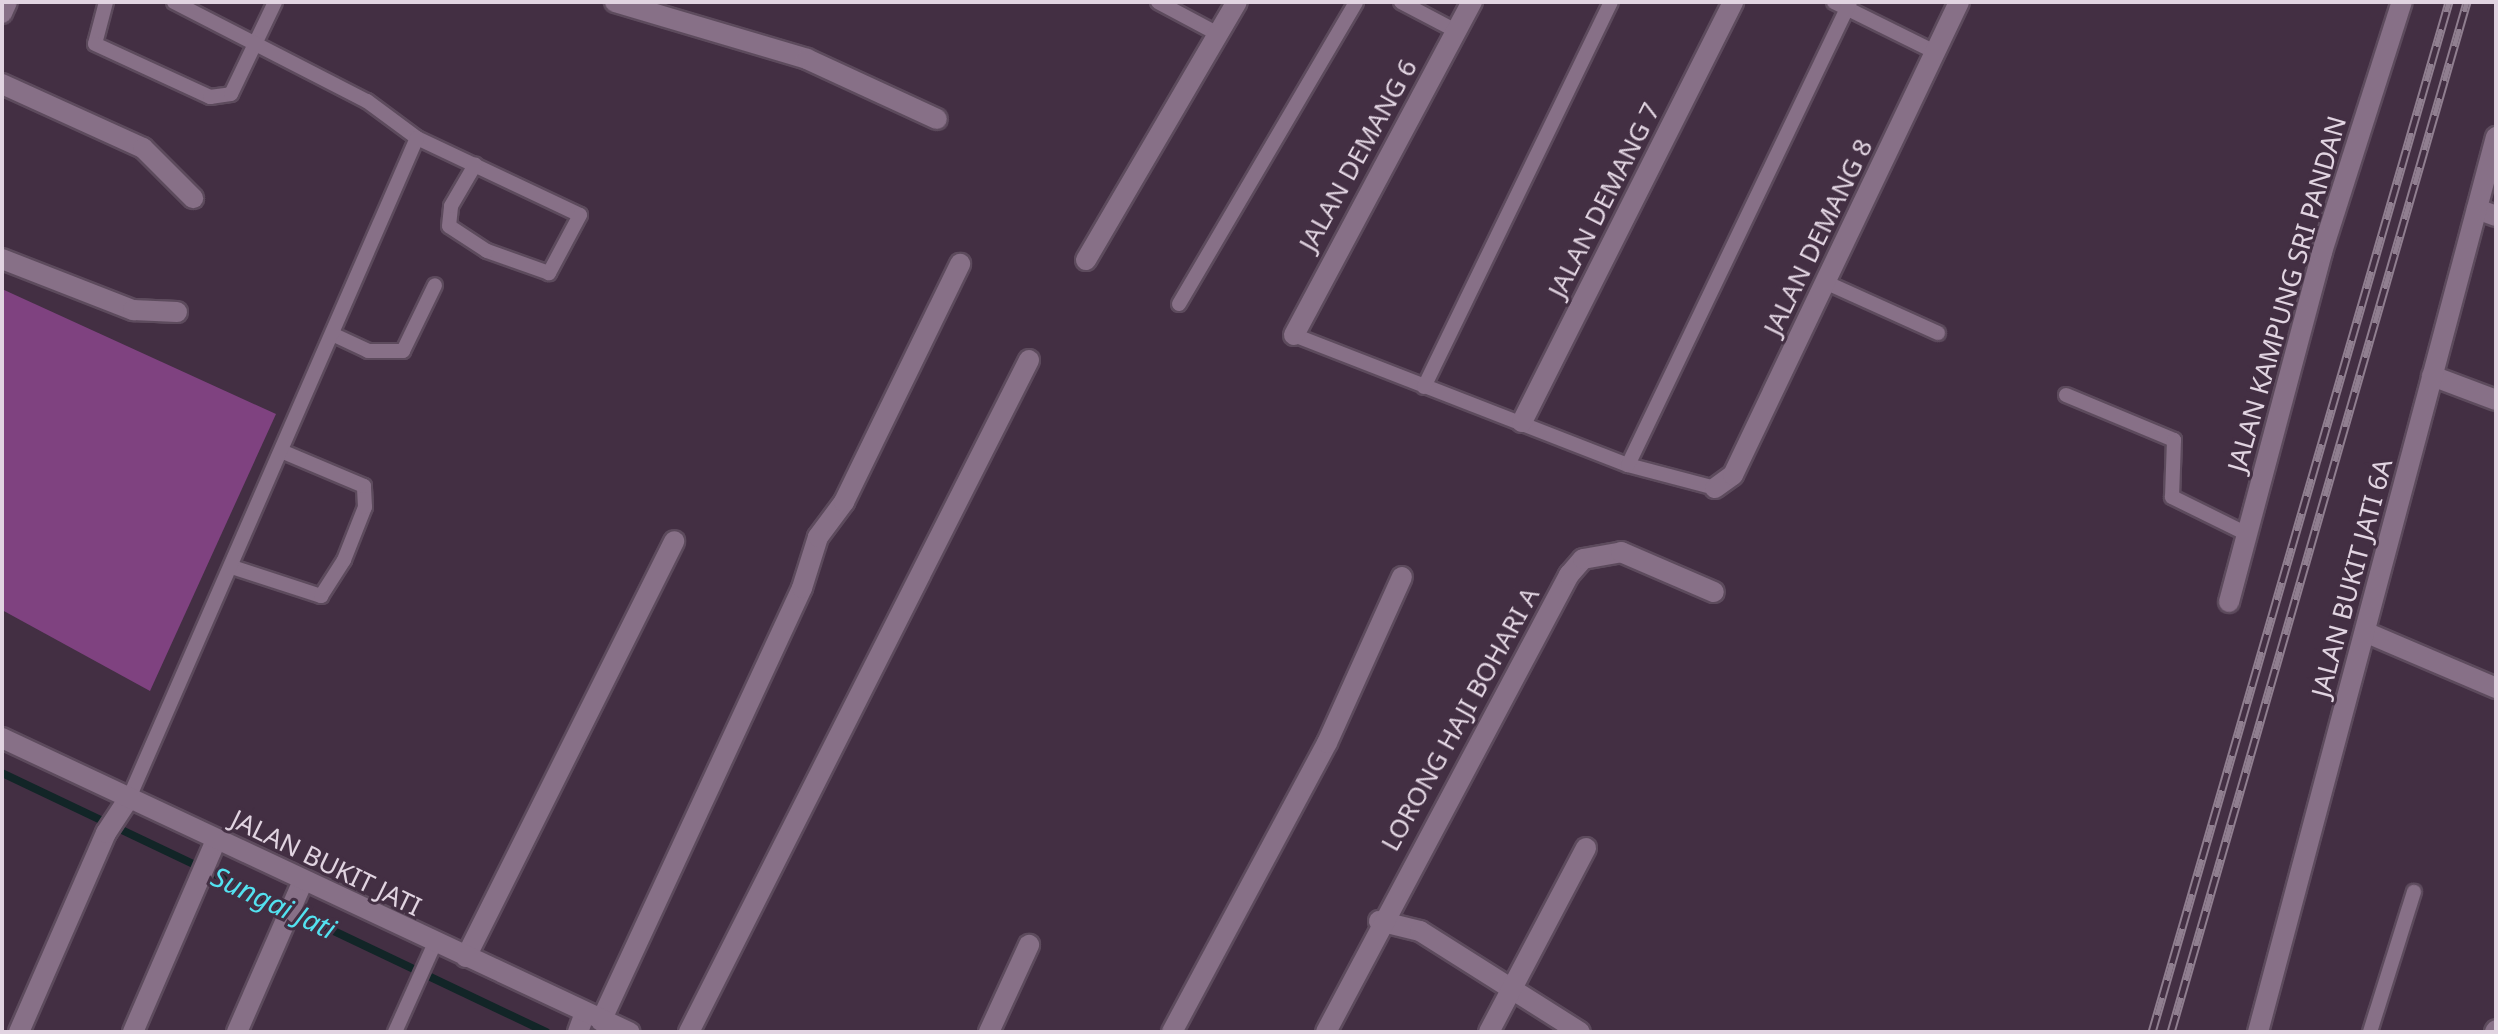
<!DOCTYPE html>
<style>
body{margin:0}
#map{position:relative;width:2498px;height:1034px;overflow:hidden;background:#432f43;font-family:"Noto Sans",sans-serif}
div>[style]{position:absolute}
.green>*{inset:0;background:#7f4280}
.stream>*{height:8px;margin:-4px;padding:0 4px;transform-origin:4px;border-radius:4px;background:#122527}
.roads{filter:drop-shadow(2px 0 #5d4b5d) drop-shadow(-2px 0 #5d4b5d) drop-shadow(0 2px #5d4b5d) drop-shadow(0 -2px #5d4b5d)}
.service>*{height:14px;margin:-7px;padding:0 7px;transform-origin:7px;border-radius:7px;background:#877087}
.minor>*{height:20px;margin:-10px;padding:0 10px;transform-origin:10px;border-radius:10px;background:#877087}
.tertiary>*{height:20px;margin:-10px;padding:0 10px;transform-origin:10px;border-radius:10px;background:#877087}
.secondary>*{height:20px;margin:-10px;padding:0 10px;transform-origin:10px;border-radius:10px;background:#877087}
.rail>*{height:9px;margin-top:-4.5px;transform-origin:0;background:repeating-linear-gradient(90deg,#432f43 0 18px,#907f90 0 36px);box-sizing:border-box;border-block:2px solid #907f90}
span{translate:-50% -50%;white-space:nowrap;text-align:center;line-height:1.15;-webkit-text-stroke:6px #432f43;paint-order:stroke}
.street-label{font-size:26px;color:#e1d4e1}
.water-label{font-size:28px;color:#53e2f0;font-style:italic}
.frame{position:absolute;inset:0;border:4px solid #e1d4e1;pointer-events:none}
</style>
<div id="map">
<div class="green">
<div style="clip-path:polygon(2px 289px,276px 414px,150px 691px,2px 610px)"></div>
</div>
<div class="stream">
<div style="left:2px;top:773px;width:603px;rotate:25.46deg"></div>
</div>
<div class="roads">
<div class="service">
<div style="left:106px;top:2px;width:43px;rotate:104.7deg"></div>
<div style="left:95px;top:44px;width:127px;rotate:24.7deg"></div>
<div style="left:210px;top:97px;width:21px;rotate:-8deg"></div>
<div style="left:231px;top:94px;width:102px;rotate:-64.4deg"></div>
<div style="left:174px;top:2px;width:217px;rotate:27.2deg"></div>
<div style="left:367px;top:101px;width:62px;rotate:36.5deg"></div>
<div style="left:417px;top:138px;width:180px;rotate:25.3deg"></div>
<div style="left:580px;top:215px;width:66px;rotate:118.1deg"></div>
<div style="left:549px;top:273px;width:66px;rotate:-160.5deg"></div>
<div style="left:487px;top:251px;width:45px;rotate:-146.7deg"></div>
<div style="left:449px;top:226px;width:20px;rotate:-84deg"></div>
<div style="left:451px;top:206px;width:48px;rotate:-59.7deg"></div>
<div style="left:1158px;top:2px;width:68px;rotate:28.1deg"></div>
<div style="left:1401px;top:2px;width:62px;rotate:27.8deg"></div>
<div style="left:1834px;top:2px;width:113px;rotate:26.3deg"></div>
<div style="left:1825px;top:282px;width:124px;rotate:24.3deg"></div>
<div style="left:1179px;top:304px;width:350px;rotate:-59.6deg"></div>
<div style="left:332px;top:334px;width:40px;rotate:25deg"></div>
<div style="left:368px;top:351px;width:35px"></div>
<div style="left:403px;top:351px;width:73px;rotate:-64.1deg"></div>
<div style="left:1294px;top:335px;width:358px;rotate:21.3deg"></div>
<div style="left:1628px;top:465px;width:90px;rotate:14.8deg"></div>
<div style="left:1424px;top:387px;width:428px;rotate:-64.1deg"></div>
<div style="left:2066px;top:395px;width:117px;rotate:22.6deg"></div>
<div style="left:2174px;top:440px;width:57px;rotate:92deg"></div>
<div style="left:2172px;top:497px;width:84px;rotate:26.3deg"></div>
<div style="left:1628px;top:465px;width:513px;rotate:-64.38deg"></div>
<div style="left:232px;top:567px;width:94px;rotate:18deg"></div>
<div style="left:321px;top:596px;width:43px;rotate:-57.4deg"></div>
<div style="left:344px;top:560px;width:57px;rotate:-68.4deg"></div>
<div style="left:365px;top:507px;width:21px;rotate:-93deg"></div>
<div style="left:364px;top:486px;width:90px;rotate:-157.1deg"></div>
<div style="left:129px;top:798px;width:720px;rotate:-66.43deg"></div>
<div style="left:395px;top:1032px;width:98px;rotate:-65.8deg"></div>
<div style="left:2370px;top:1032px;width:147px;rotate:-72.6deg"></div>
</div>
<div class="minor">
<div style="left:615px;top:2px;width:200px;rotate:16.5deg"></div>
<div style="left:807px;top:59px;width:143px;rotate:24.8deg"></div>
<div style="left:2px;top:84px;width:155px;rotate:24.4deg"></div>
<div style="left:143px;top:148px;width:71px;rotate:45deg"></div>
<div style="left:2477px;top:209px;width:20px;rotate:20deg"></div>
<div style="left:2px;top:259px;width:141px;rotate:21.3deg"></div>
<div style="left:133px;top:310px;width:44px;rotate:2.6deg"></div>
<div style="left:1086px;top:260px;width:299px;rotate:-59.7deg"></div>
<div style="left:1294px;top:335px;width:378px;rotate:-61.9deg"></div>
<div style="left:2432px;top:376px;width:68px;rotate:20.6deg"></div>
<div style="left:1522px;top:422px;width:470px;rotate:-63.3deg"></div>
<div style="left:1715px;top:488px;width:22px;rotate:-36deg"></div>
<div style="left:1733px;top:475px;width:524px;rotate:-64.46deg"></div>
<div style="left:2229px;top:602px;width:362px;rotate:-75.1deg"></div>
<div style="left:2322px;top:252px;width:262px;rotate:-72.3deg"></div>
<div style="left:2365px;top:632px;width:142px;rotate:23.1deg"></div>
<div style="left:1379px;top:921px;width:42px;rotate:13.7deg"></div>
<div style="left:1420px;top:931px;width:189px;rotate:32.3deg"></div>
<div style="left:466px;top:957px;width:465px;rotate:-63.4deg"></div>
<div style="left:601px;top:1021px;width:477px;rotate:-65.1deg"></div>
<div style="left:802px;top:588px;width:53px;rotate:-72.6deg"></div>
<div style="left:818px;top:537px;width:44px;rotate:-53.4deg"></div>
<div style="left:844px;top:502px;width:265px;rotate:-64deg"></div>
<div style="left:19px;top:1032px;width:217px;rotate:-66.4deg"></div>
<div style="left:106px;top:833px;width:42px;rotate:-56.7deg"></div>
<div style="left:133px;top:1032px;width:209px;rotate:-66.6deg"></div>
<div style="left:237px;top:1032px;width:165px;rotate:-66.4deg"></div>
<div style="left:578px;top:1032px;width:20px;rotate:-70deg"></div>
<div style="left:689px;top:1032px;width:753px;rotate:-63.16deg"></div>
<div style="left:989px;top:1032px;width:96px;rotate:-65.3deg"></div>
<div style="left:1172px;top:1032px;width:328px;rotate:-61.8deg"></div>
<div style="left:1327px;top:743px;width:182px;rotate:-65.7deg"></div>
<div style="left:1326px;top:1032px;width:518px;rotate:-62deg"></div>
<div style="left:1569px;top:575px;width:21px;rotate:-49deg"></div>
<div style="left:1583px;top:559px;width:39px;rotate:-10deg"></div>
<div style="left:1621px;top:552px;width:101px;rotate:23.3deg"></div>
<div style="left:1489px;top:1032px;width:208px;rotate:-62.2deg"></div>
<div style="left:2258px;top:1032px;width:926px;rotate:-75.11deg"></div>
<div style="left:2495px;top:1032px;width:2px;rotate:-63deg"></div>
</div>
<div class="tertiary">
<div style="left:2px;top:738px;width:693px;rotate:25.12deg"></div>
</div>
<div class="secondary">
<div style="left:2px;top:13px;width:12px;rotate:-66deg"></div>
</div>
</div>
<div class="rail">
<div style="left:2152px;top:1032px;width:1072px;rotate:-73.92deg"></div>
<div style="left:2171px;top:1032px;width:1072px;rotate:-73.97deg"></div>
</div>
<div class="street-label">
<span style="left:1358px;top:155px;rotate:-61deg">JALAN DEMANG 6</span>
<span style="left:1604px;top:200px;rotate:-63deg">JALAN DEMANG 7</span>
<span style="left:1818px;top:237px;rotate:-64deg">JALAN DEMANG 8</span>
<span style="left:2287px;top:294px;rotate:-74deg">JALAN KAMPUNG SRI PANDAN</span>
<span style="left:2352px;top:578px;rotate:-75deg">JALAN BUKIT JATI 6A</span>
<span style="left:1460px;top:719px;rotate:-61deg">LORONG HAJI BOHARI A</span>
<span style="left:326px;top:863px;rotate:26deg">JALAN BUKIT JATI</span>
</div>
<div class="water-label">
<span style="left:274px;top:902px;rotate:25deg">Sungai Jati</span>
</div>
<div class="frame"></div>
</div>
